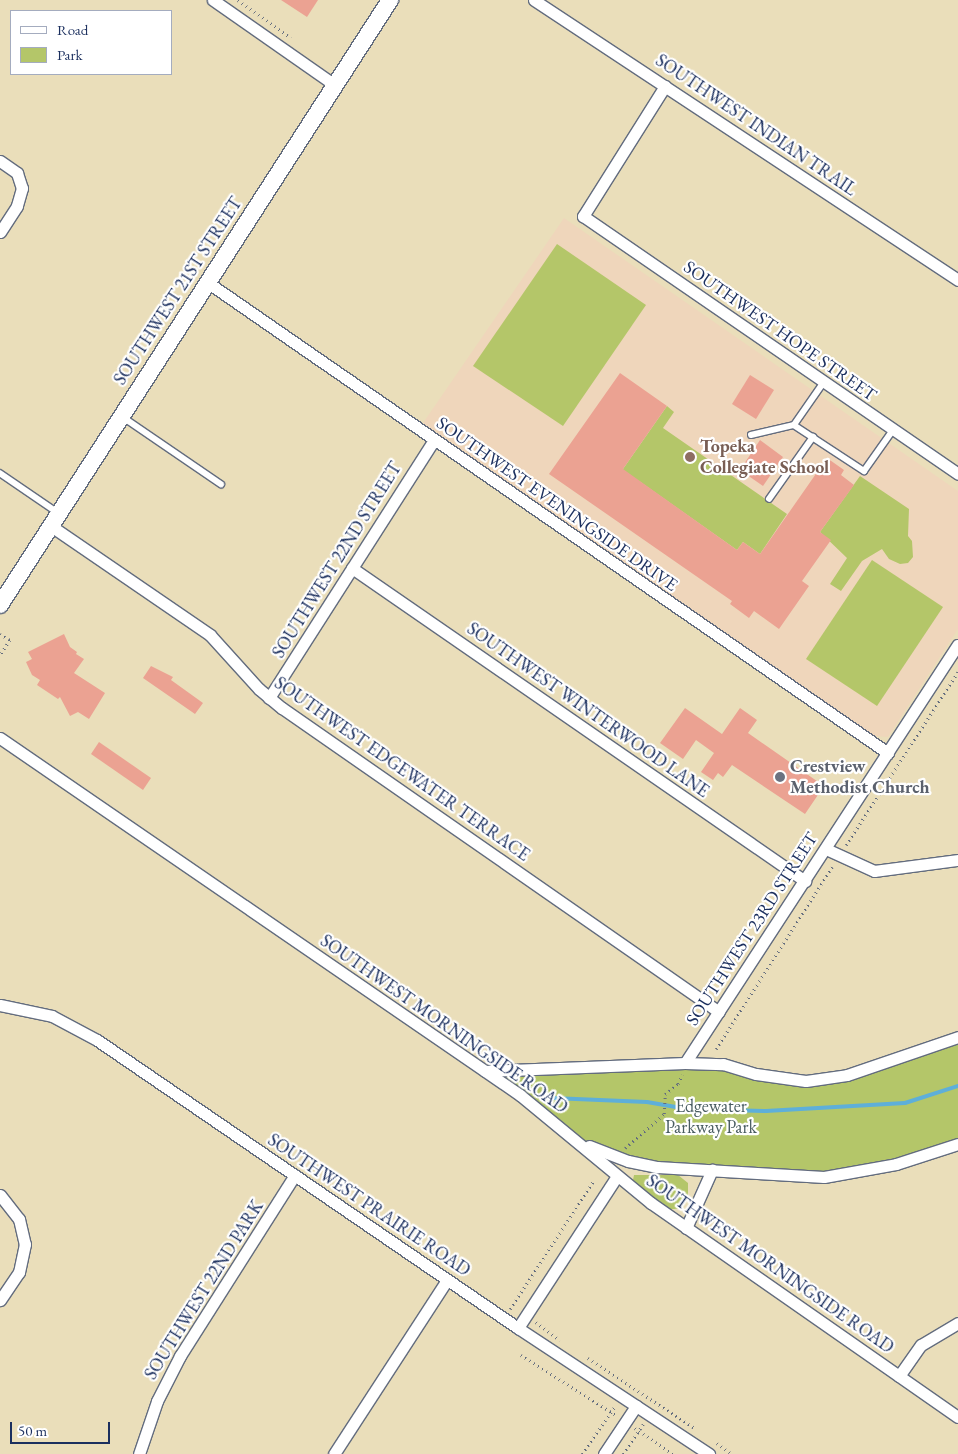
<!DOCTYPE html>
<style>
body{margin:0}
#map{position:relative;width:958px;height:1454px;overflow:hidden;background:#eadeba;font-family:"EB Garamond",serif}
div>[style]{position:absolute}
.built>*{inset:0;background:#efd6bb}
.green>*{inset:0;background:#b4c669}
.stream>*{height:4px;margin:-2px;padding:0 2px;transform-origin:2px;border-radius:2px;background:#5eafd9}
.building>*{inset:0;background:#eba292}
.path>*{height:2.5px;margin-top:-1.25px;transform-origin:0;background:repeating-linear-gradient(90deg,#636c7e 0 1px,transparent 0 5px)}
.roads{filter:drop-shadow(1px 0 #636c7e) drop-shadow(-1px 0 #636c7e) drop-shadow(0 1px #636c7e) drop-shadow(0 -1px #636c7e)}
.lane>*{height:5.5px;margin:-2.75px;padding:0 2.75px;transform-origin:2.75px;border-radius:2.75px;background:#fff}
.street>*{height:11px;margin:-5.5px;padding:0 5.5px;transform-origin:5.5px;border-radius:5.5px;background:#fff}
.secondary>*{height:16px;margin:-8px;padding:0 8px;transform-origin:8px;border-radius:8px;background:#fff}
.dots>*{width:14px;height:14px;translate:-50% -50%;box-sizing:border-box;border:2px solid #fff;border-radius:50%}
span{translate:-50% -50%;white-space:nowrap;text-align:center;line-height:1.15;-webkit-text-stroke:4.5px #fff;paint-order:stroke}
.street-label{font-size:18px;color:#1b2f5e}
.education-label{font-size:18px;color:#785e54;font-weight:700}
.left{translate:0 -50%;text-align:left}
.worship-label{font-size:18px;color:#5b616d;font-weight:700}
.park-label{font-size:18px;color:#495c61}
.legend{position:absolute;left:10px;top:10px;width:162px;height:65px;box-sizing:border-box;background:#fff;border:1px solid #a4acbf;margin:0;padding:6px 9px;list-style:none;font-size:15px;color:#1b2f5e}
.legend li{display:flex;align-items:center;gap:10px;height:25px}
.legend b{width:25px;border:1px solid #a4acbf}
.scale{position:absolute;left:10px;top:1422px;width:100px;height:22px;box-sizing:border-box;border:2px solid #1b2f5e;border-top:0;padding-left:6px;font-size:15px;line-height:18px;white-space:nowrap;color:#1b2f5e;-webkit-text-stroke:4px #fff;paint-order:stroke}
</style>
<div id="map">
<div class="built">
<div style="clip-path:polygon(564px 218px,958px 491px,958px 629px,888px 737px,874px 736px,423px 423px)"></div>
</div>
<div class="green">
<div style="clip-path:polygon(557px 244px,646px 305px,563px 426px,473px 366px)"></div>
<div style="clip-path:polygon(667px 406px,674px 412px,663px 428px,787px 514px,760px 554px,743px 542px,737px 550px,639px 481px,616px 479px)"></div>
<div style="clip-path:polygon(860px 476px,909px 509px,908px 536px,912px 541px,913px 557px,908px 563px,900px 564px,889px 559px,882px 549px,862px 561px,841px 591px,830px 584px,847px 558px,820px 532px)"></div>
<div style="clip-path:polygon(872px 560px,943px 607px,877px 706px,806px 659px)"></div>
<div style="clip-path:polygon(958px 1037px,958px 1144px,861px 1173px,657px 1167px,587px 1145px,485px 1071px,685px 1063px,826px 1079px)"></div>
<div style="clip-path:polygon(634px 1175px,678px 1175px,688px 1183px,688px 1196px,680px 1209px,669px 1209px,639px 1186px,633px 1180px)"></div>
</div>
<div class="stream">
<div style="left:552px;top:1098px;width:95px;rotate:2.4deg"></div>
<div style="left:647px;top:1102px;width:41px;rotate:9.9deg"></div>
<div style="left:687px;top:1109px;width:79px;rotate:1.5deg"></div>
<div style="left:766px;top:1111px;width:139px;rotate:-3.3deg"></div>
<div style="left:905px;top:1103px;width:56px;rotate:-17.8deg"></div>
</div>
<div class="building">
<div style="clip-path:polygon(281px 0,318px 0,307px 17px)"></div>
<div style="clip-path:polygon(620px 373px,667px 406px,623px 469px,737px 550px,743px 542px,760px 554px,827px 458px,844px 470px,841px 475px,854px 485px,820px 532px,831px 540px,802px 581px,809px 586px,779px 629px,754px 611px,749px 618px,730px 604px,732px 601px,549px 474px)"></div>
<div style="clip-path:polygon(750px 375px,774px 390px,756px 419px,732px 404px)"></div>
<div style="clip-path:polygon(760px 440px,783px 457px,763px 486px,740px 470px)"></div>
<div style="clip-path:polygon(64px 634px,70px 647px,77px 652px,76px 654px,84px 659px,74px 673px,105px 693px,89px 719px,78px 712px,70px 716px,60px 697px,58px 699px,37px 685px,40px 680px,32px 675px,26px 662px,32px 659px,28px 652px)"></div>
<div style="clip-path:polygon(151px 666px,173px 677px,171px 680px,203px 703px,195px 714px,143px 678px)"></div>
<div style="clip-path:polygon(685px 708px,722px 734px,740px 708px,757px 720px,748px 733px,824px 786px,805px 814px,732px 765px,723px 777px,718px 773px,713px 780px,701px 772px,714px 753px,696px 740px,683px 759px,660px 743px)"></div>
<div style="clip-path:polygon(99px 742px,151px 778px,143px 790px,91px 754px)"></div>
</div>
<div class="path">
<div style="left:238px;top:0;width:65px;rotate:35.6deg"></div>
<div style="left:0;top:634px;width:12px;rotate:31deg"></div>
<div style="left:10px;top:640px;width:19px;rotate:122deg"></div>
<div style="left:846px;top:845px;width:206px;rotate:-57.1deg"></div>
<div style="left:716px;top:1049px;width:216px;rotate:-57.5deg"></div>
<div style="left:625px;top:1148px;width:52px;rotate:-41.1deg"></div>
<div style="left:664px;top:1114px;width:20px;rotate:-87deg"></div>
<div style="left:665px;top:1094px;width:16px;rotate:-38deg"></div>
<div style="left:678px;top:1084px;width:10px;rotate:-66deg"></div>
<div style="left:510px;top:1309px;width:154px;rotate:-56.9deg"></div>
<div style="left:536px;top:1322px;width:30px;rotate:37deg"></div>
<div style="left:521px;top:1355px;width:112px;rotate:32.3deg"></div>
<div style="left:588px;top:1358px;width:129px;rotate:33.3deg"></div>
<div style="left:635px;top:1428px;width:46px;rotate:34.4deg"></div>
<div style="left:717px;top:1443px;width:19px;rotate:36deg"></div>
<div style="left:582px;top:1454px;width:58px;rotate:-55.5deg"></div>
<div style="left:623px;top:1454px;width:36px;rotate:-56deg"></div>
</div>
<div class="roads">
<div class="lane">
<div style="left:123px;top:417px;width:119px;rotate:34.4deg"></div>
<div style="left:794px;top:425px;width:84px;rotate:33.3deg"></div>
<div style="left:864px;top:471px;width:50px;rotate:-54.7deg"></div>
<div style="left:751px;top:435px;width:44px;rotate:-13.1deg"></div>
<div style="left:794px;top:425px;width:52px;rotate:-55.1deg"></div>
<div style="left:0;top:473px;width:69px;rotate:34.4deg"></div>
<div style="left:769px;top:499px;width:76px;rotate:-54.6deg"></div>
</div>
<div class="street">
<div style="left:213px;top:0;width:149px;rotate:34.9deg"></div>
<div style="left:534px;top:0;width:508px;rotate:33.44deg"></div>
<div style="left:665px;top:86px;width:154px;rotate:122.2deg"></div>
<div style="left:583px;top:216px;width:455px;rotate:34.5deg"></div>
<div style="left:0;top:161px;width:21px;rotate:35deg"></div>
<div style="left:17px;top:173px;width:16px;rotate:72deg"></div>
<div style="left:22px;top:188px;width:19px;rotate:106deg"></div>
<div style="left:17px;top:206px;width:31px;rotate:123deg"></div>
<div style="left:207px;top:282px;width:828px;rotate:34.67deg"></div>
<div style="left:51px;top:526px;width:193px;rotate:34.4deg"></div>
<div style="left:210px;top:635px;width:73px;rotate:47.8deg"></div>
<div style="left:259px;top:689px;width:30px;rotate:40deg"></div>
<div style="left:282px;top:708px;width:532px;rotate:34.82deg"></div>
<div style="left:352px;top:568px;width:551px;rotate:34.64deg"></div>
<div style="left:269px;top:698px;width:306px;rotate:-57.4deg"></div>
<div style="left:0;top:738px;width:631px;rotate:34.47deg"></div>
<div style="left:520px;top:1095px;width:170px;rotate:39.5deg"></div>
<div style="left:651px;top:1203px;width:374px;rotate:34.9deg"></div>
<div style="left:826px;top:849px;width:53px;rotate:24.6deg"></div>
<div style="left:874px;top:871px;width:85px;rotate:-7.5deg"></div>
<div style="left:0;top:1005px;width:53px;rotate:11.9deg"></div>
<div style="left:52px;top:1016px;width:51px;rotate:28.1deg"></div>
<div style="left:97px;top:1040px;width:510px;rotate:34.38deg"></div>
<div style="left:518px;top:1328px;width:229px;rotate:33.4deg"></div>
<div style="left:685px;top:1063px;width:499px;rotate:-56.9deg"></div>
<div style="left:485px;top:1071px;width:200px;rotate:-2.3deg"></div>
<div style="left:685px;top:1063px;width:38px;rotate:2deg"></div>
<div style="left:723px;top:1064px;width:34px;rotate:17deg"></div>
<div style="left:756px;top:1074px;width:50px;rotate:8deg"></div>
<div style="left:806px;top:1081px;width:41px;rotate:-8.3deg"></div>
<div style="left:847px;top:1075px;width:117px;rotate:-18.9deg"></div>
<div style="left:589px;top:1146px;width:42px;rotate:21deg"></div>
<div style="left:628px;top:1161px;width:30px;rotate:12deg"></div>
<div style="left:657px;top:1167px;width:167px;rotate:3.4deg"></div>
<div style="left:824px;top:1177px;width:73px;rotate:-10.2deg"></div>
<div style="left:896px;top:1164px;width:65px;rotate:-17.9deg"></div>
<div style="left:0;top:1195px;width:31px;rotate:52deg"></div>
<div style="left:19px;top:1219px;width:26px;rotate:77deg"></div>
<div style="left:25px;top:1244px;width:29px;rotate:102deg"></div>
<div style="left:19px;top:1272px;width:34px;rotate:124deg"></div>
<div style="left:686px;top:1228px;width:64px;rotate:-65.9deg"></div>
<div style="left:518px;top:1328px;width:181px;rotate:-56.9deg"></div>
<div style="left:899px;top:1376px;width:38px;rotate:-55deg"></div>
<div style="left:921px;top:1345px;width:43px;rotate:-30.7deg"></div>
<div style="left:139px;top:1454px;width:56px;rotate:-71.2deg"></div>
<div style="left:157px;top:1401px;width:51px;rotate:-62.9deg"></div>
<div style="left:180px;top:1356px;width:214px;rotate:-57.6deg"></div>
<div style="left:334px;top:1454px;width:207px;rotate:-57deg"></div>
<div style="left:604px;top:1454px;width:58px;rotate:-56.3deg"></div>
</div>
<div class="secondary">
<div style="left:0;top:605px;width:720px;rotate:-57.19deg"></div>
</div>
</div>
<div class="dots">
<div style="left:690px;top:457px;background:#8d6e63"></div>
<div style="left:780px;top:777px;background:#6b7280"></div>
</div>
<div class="street-label">
<span style="left:756px;top:125px;rotate:34deg">SOUTHWEST INDIAN TRAIL</span>
<span style="left:178px;top:291px;rotate:-57deg">SOUTHWEST 21ST STREET</span>
<span style="left:780px;top:331px;rotate:35deg">SOUTHWEST HOPE STREET</span>
<span style="left:557px;top:504px;rotate:35deg">SOUTHWEST EVENINGSIDE DRIVE</span>
<span style="left:337px;top:560px;rotate:-58deg">SOUTHWEST 22ND STREET</span>
<span style="left:588px;top:710px;rotate:35deg">SOUTHWEST WINTERWOOD LANE</span>
<span style="left:402px;top:769px;rotate:35deg">SOUTHWEST EDGEWATER TERRACE</span>
<span style="left:752px;top:929px;rotate:-57deg">SOUTHWEST 23RD STREET</span>
<span style="left:444px;top:1024px;rotate:35deg">SOUTHWEST MORNINGSIDE ROAD</span>
<span style="left:369px;top:1205px;rotate:34deg">SOUTHWEST PRAIRIE ROAD</span>
<span style="left:770px;top:1264px;rotate:35deg">SOUTHWEST MORNINGSIDE ROAD</span>
<span style="left:204px;top:1290px;rotate:-58deg">SOUTHWEST 22ND PARK</span>
</div>
<div class="education-label">
<span class="left" style="left:700px;top:457px">Topeka<br>Collegiate School</span>
</div>
<div class="worship-label">
<span class="left" style="left:790px;top:777px">Crestview<br>Methodist Church</span>
</div>
<div class="park-label">
<span style="left:711px;top:1117px">Edgewater<br>Parkway Park</span>
</div>
<ul class="legend">
<li><b style="height:6px;background:#fff"></b>Road</li>
<li><b style="height:14px;background:#b4c669"></b>Park</li>
</ul>
<div class="scale">50 m</div>
</div>
